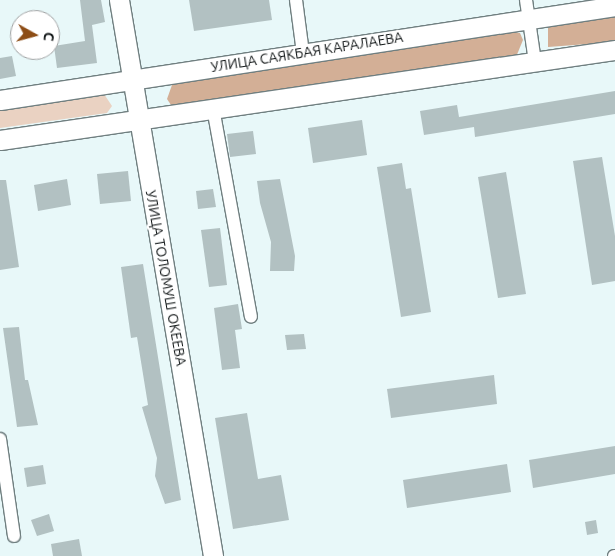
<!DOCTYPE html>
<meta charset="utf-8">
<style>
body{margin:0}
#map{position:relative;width:615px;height:556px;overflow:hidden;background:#e8f8f9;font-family:Ubuntu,sans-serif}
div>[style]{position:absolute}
.green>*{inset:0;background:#ead2c2}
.forest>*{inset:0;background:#d3af96}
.building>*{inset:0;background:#b2c1c2}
.roads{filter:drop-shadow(1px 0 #707f80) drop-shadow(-1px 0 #707f80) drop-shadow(0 1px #707f80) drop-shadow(0 -1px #707f80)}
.street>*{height:12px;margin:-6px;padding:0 6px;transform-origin:6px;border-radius:6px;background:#fff}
.secondary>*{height:19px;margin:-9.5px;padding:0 9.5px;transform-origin:9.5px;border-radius:9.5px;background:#fff}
span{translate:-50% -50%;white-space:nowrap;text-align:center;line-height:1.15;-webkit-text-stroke:4px #fff;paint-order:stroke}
.street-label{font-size:14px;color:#101516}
.north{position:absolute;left:10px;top:10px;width:50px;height:50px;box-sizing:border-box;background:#fff;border:1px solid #9fa1a2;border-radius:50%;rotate:97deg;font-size:14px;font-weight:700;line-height:20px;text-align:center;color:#101516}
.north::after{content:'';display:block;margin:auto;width:18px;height:22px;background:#8d4d16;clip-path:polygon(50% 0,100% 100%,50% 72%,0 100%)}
</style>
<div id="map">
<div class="green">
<div style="clip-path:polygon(104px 94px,112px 106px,107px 113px,0 128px,0 109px)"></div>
</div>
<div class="forest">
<div style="clip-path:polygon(615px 15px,615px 42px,548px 47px,548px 28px,556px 23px)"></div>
<div style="clip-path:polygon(512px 32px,520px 33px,523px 40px,516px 57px,249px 96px,171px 105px,167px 99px,172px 85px,194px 80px)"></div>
</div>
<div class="building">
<div style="clip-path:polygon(80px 0,101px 0,105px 22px,92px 25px,97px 63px,57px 68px,54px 46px,85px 41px)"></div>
<div style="clip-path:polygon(189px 0,269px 0,272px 20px,194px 31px)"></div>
<div style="clip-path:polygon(12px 56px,16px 76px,0 79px,0 58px)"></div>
<div style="clip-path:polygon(615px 91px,615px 114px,475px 137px,474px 127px,424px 135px,420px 111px,457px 105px,459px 117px)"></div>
<div style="clip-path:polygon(362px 120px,367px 155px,313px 163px,308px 128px)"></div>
<div style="clip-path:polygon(253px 131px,256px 154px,230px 157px,227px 134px)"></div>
<div style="clip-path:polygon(602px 157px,615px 236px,615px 281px,592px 285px,573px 161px)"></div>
<div style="clip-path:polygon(402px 163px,406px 189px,411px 188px,431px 312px,401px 317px,377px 167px)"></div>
<div style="clip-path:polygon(128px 171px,131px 201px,100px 204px,97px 174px)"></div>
<div style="clip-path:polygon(506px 172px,526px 294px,498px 298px,478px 177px)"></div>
<div style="clip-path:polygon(67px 179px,71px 205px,38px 211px,34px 185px)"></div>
<div style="clip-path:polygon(280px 179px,295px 256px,294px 271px,270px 271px,271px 242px,260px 203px,257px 181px)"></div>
<div style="clip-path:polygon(0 180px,6px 180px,19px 267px,0 270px)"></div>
<div style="clip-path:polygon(213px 189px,216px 207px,198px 209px,196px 191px)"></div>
<div style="clip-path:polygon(220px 228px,227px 285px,209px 287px,201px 230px)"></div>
<div style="clip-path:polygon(143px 264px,181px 500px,165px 504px,155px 476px,157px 458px,142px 407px,148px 405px,137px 337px,131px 338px,121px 267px)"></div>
<div style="clip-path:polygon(238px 304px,242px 329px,235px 330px,240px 368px,222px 370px,214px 308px)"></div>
<div style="clip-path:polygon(19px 327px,25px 380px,28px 380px,38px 425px,17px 427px,3px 328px)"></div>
<div style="clip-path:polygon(304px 334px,306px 349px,287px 350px,285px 335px)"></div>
<div style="clip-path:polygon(494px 375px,497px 404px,391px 418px,387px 389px)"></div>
<div style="clip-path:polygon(247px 413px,258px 479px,281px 475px,289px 520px,233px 529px,215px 418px)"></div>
<div style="clip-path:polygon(615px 446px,615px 474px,533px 488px,529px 460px)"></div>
<div style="clip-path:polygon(507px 464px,511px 492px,407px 508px,403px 480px)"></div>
<div style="clip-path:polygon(43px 465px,46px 484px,27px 487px,24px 468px)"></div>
<div style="clip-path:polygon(49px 514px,54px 531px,37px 536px,31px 520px)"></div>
<div style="clip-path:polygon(596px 520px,598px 533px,587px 535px,585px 522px)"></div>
<div style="clip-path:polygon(79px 539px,82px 556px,53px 556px,51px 544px)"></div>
</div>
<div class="roads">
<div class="street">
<div style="left:296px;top:0;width:53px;rotate:82.5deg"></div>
<div style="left:526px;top:0;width:63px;rotate:81.7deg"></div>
<div style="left:213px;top:108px;width:212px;rotate:79.7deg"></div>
<div style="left:0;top:439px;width:98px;rotate:81.8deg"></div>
<div style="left:614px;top:556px;width:1px"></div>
</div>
<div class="secondary">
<div style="left:119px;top:0;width:564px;rotate:80.4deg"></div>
<div style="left:0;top:100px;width:622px;rotate:-8.69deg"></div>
<div style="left:0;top:140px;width:622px;rotate:-8.33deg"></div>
</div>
</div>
<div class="street-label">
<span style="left:307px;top:52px;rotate:-9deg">УЛИЦА САЯКБАЯ КАРАЛАЕВА</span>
<span style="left:166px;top:278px;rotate:80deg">УЛИЦА ТОЛОМУШ ОКЕЕВА</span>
</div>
<div class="north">С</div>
</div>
